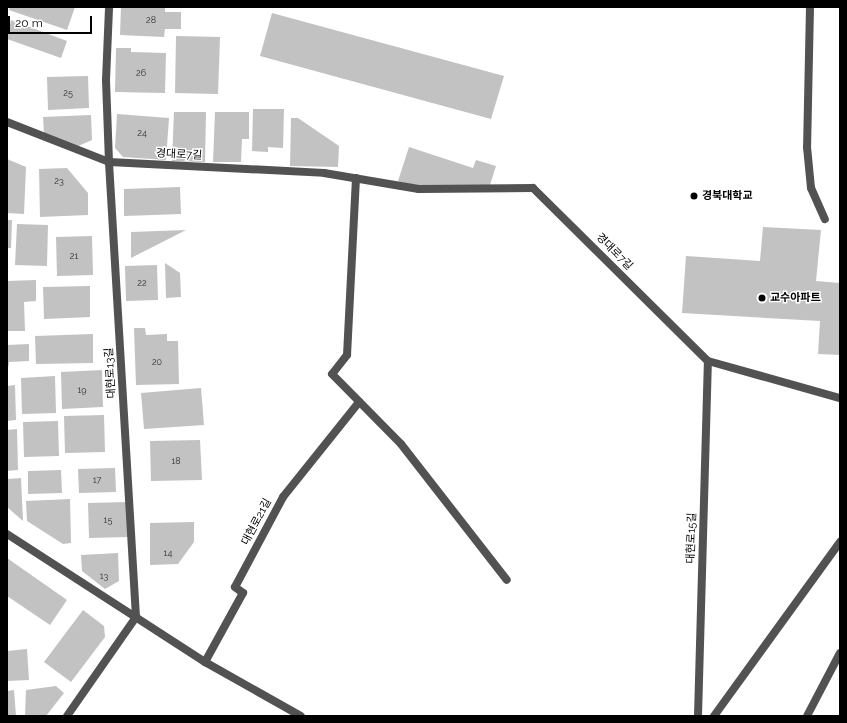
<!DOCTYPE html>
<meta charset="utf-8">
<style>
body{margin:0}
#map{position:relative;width:847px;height:723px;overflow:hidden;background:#fff;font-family:Raleway,"Noto Sans KR",sans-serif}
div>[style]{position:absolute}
.building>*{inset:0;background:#c2c2c2}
.service>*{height:8px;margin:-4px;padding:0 4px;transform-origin:4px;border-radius:4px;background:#525252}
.minor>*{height:8px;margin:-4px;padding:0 4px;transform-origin:4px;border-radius:4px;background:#525252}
.dots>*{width:11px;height:11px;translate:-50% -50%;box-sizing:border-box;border:2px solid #fff;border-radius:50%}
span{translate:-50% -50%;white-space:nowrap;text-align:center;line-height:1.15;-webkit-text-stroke:3px #fff;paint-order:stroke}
.number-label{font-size:9px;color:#303030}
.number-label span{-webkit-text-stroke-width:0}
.street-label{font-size:11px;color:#000}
.poi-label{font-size:11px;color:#000;font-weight:700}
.left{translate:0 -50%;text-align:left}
.frame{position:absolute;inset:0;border:8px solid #000;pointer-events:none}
.scale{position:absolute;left:8px;top:16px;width:84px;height:18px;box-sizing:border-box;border:2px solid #000;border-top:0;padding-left:5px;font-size:12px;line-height:14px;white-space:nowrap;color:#000;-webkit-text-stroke:3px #fff;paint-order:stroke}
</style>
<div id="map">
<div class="building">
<div style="clip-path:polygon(10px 7px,75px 7px,67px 30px,9px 10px)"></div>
<div style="clip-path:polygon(121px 7px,165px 7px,165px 12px,181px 12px,181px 29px,165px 29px,164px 37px,120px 35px)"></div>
<div style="clip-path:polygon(272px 13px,504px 76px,491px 119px,260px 56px)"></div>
<div style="clip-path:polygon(11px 20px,67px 41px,61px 58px,7px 39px)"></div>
<div style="clip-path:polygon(176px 36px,220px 37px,218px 94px,175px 93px)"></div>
<div style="clip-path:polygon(116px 48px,131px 48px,131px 52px,166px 53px,165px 93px,115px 92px)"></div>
<div style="clip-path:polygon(88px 76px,89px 108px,48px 110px,47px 77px)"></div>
<div style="clip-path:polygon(253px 109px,284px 109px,283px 148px,268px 147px,268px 152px,252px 151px)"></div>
<div style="clip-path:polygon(174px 112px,206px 112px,205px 162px,172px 161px)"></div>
<div style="clip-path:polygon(215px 112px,249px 112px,249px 139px,242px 139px,241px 162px,213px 162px)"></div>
<div style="clip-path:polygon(117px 114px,169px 118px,166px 160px,123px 157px,115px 148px)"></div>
<div style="clip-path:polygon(91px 115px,92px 140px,76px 147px,44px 134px,43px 117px)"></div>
<div style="clip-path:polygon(291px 118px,298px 118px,339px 146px,338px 167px,290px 166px)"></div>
<div style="clip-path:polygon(409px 147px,473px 168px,476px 160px,496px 166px,490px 185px,412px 186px,398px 181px)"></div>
<div style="clip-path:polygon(7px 159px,26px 167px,24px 214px,7px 213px)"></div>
<div style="clip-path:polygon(67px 168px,88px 193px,88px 215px,40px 217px,39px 169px)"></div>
<div style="clip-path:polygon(180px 187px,181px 214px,124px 216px,124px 189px)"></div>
<div style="clip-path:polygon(7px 220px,12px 220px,11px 248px,7px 248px)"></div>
<div style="clip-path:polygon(17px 224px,48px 225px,47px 266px,15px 265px)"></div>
<div style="clip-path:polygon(763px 227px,821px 230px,816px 281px,840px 283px,840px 355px,818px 354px,820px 321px,682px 313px,686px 256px,760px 261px)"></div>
<div style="clip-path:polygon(186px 230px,131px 258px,131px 232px)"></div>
<div style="clip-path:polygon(92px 236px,93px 275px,57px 276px,56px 237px)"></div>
<div style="clip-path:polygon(165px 263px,180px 273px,181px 297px,166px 298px)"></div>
<div style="clip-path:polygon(157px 265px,158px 300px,126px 301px,125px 266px)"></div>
<div style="clip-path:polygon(36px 280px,36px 301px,24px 302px,25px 331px,7px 331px,7px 281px)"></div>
<div style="clip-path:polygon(90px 286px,90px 317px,44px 319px,43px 287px)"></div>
<div style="clip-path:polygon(134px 328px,145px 328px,146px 335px,167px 334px,167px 341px,178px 341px,179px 384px,136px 385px)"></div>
<div style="clip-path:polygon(93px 334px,93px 363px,36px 364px,35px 336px)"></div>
<div style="clip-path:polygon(29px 344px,29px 361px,9px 362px,7px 374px,7px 345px)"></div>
<div style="clip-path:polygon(102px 370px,103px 407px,62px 409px,61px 372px)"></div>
<div style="clip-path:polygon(55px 376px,56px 413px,22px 414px,21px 378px)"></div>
<div style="clip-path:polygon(15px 385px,16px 420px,7px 421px,7px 386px)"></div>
<div style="clip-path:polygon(201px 388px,204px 425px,144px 429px,141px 393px)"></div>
<div style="clip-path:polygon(104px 415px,105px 452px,65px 453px,64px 416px)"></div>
<div style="clip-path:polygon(58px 421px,59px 456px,24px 457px,23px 422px)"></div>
<div style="clip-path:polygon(17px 429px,18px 470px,7px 471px,7px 430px)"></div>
<div style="clip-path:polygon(200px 440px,202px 480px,151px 481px,150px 441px)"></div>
<div style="clip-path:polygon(115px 468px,116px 492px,79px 493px,78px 469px)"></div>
<div style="clip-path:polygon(61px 470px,62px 493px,28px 494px,28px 471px)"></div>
<div style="clip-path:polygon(21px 478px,23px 521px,7px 507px,7px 479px)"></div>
<div style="clip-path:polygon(70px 499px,71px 543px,63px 544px,27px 521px,26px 501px)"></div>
<div style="clip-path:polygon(128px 502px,129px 537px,89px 538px,88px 503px)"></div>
<div style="clip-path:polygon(194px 522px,194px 542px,178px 564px,150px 565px,150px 523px)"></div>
<div style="clip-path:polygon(118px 553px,119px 581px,105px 589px,82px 571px,81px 555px)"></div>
<div style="clip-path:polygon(7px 558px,67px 600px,50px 625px,7px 596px)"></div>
<div style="clip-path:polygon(83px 610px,104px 626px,105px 637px,71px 682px,44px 662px)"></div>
<div style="clip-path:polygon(27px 649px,29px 680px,7px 681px,7px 651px)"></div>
<div style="clip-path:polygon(56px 686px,64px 693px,46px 716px,25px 716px,26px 690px)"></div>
<div style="clip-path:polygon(14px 690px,16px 716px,7px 716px,7px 691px)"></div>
</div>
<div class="service">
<div style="left:810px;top:7px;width:140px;rotate:91.2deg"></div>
<div style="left:807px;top:147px;width:41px;rotate:84.4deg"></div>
<div style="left:811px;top:188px;width:34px;rotate:66deg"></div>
</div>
<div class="minor">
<div style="left:7px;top:122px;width:110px;rotate:21.4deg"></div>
<div style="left:109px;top:162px;width:215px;rotate:2.9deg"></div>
<div style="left:324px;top:173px;width:96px;rotate:9.6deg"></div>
<div style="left:419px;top:189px;width:114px;rotate:-0.5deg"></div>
<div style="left:533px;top:188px;width:246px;rotate:44.7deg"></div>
<div style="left:708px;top:361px;width:137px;rotate:15.7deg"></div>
<div style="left:356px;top:178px;width:177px;rotate:92.9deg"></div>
<div style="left:347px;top:355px;width:24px;rotate:128deg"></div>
<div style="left:332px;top:374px;width:98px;rotate:45.4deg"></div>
<div style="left:401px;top:444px;width:172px;rotate:52.1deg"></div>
<div style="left:7px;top:534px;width:236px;rotate:32.9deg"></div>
<div style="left:205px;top:662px;width:110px;rotate:29.4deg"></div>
<div style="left:205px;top:662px;width:79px;rotate:-61.2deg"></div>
<div style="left:243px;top:593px;width:10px;rotate:-143deg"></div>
<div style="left:235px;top:587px;width:102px;rotate:-61.9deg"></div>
<div style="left:283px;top:497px;width:122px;rotate:-51.3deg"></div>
<div style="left:67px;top:716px;width:121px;rotate:-55.1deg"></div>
<div style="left:136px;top:617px;width:456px;rotate:-93.4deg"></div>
<div style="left:109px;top:162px;width:82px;rotate:-92.1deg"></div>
<div style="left:106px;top:80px;width:73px;rotate:-87.6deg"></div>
<div style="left:698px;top:716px;width:355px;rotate:-88.4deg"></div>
<div style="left:714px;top:716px;width:215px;rotate:-54.1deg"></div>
<div style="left:807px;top:716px;width:71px;rotate:-62.4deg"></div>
</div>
<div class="dots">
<div style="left:694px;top:196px;background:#000"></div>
<div style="left:762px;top:298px;background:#000"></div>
</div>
<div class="number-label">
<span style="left:151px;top:20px">28</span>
<span style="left:141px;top:73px">26</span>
<span style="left:68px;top:93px">25</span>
<span style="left:142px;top:133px">24</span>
<span style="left:59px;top:181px">23</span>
<span style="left:74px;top:256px">21</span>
<span style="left:142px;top:283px">22</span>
<span style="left:157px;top:362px">20</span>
<span style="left:82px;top:390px">19</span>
<span style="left:176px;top:461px">18</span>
<span style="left:97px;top:480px">17</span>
<span style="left:108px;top:520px">15</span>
<span style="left:168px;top:553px">14</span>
<span style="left:104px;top:576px">13</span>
</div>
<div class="street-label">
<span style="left:179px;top:155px;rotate:3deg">경대로7길</span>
<span style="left:614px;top:252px;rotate:45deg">경대로7길</span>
<span style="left:111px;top:373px;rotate:-93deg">대현로13길</span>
<span style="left:257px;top:522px;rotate:-62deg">대현로21길</span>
<span style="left:692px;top:538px;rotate:-88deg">대현로15길</span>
</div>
<div class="poi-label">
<span class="left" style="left:702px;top:196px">경북대학교</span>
<span class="left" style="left:770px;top:298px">교수아파트</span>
</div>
<div class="frame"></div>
<div class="scale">20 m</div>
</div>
